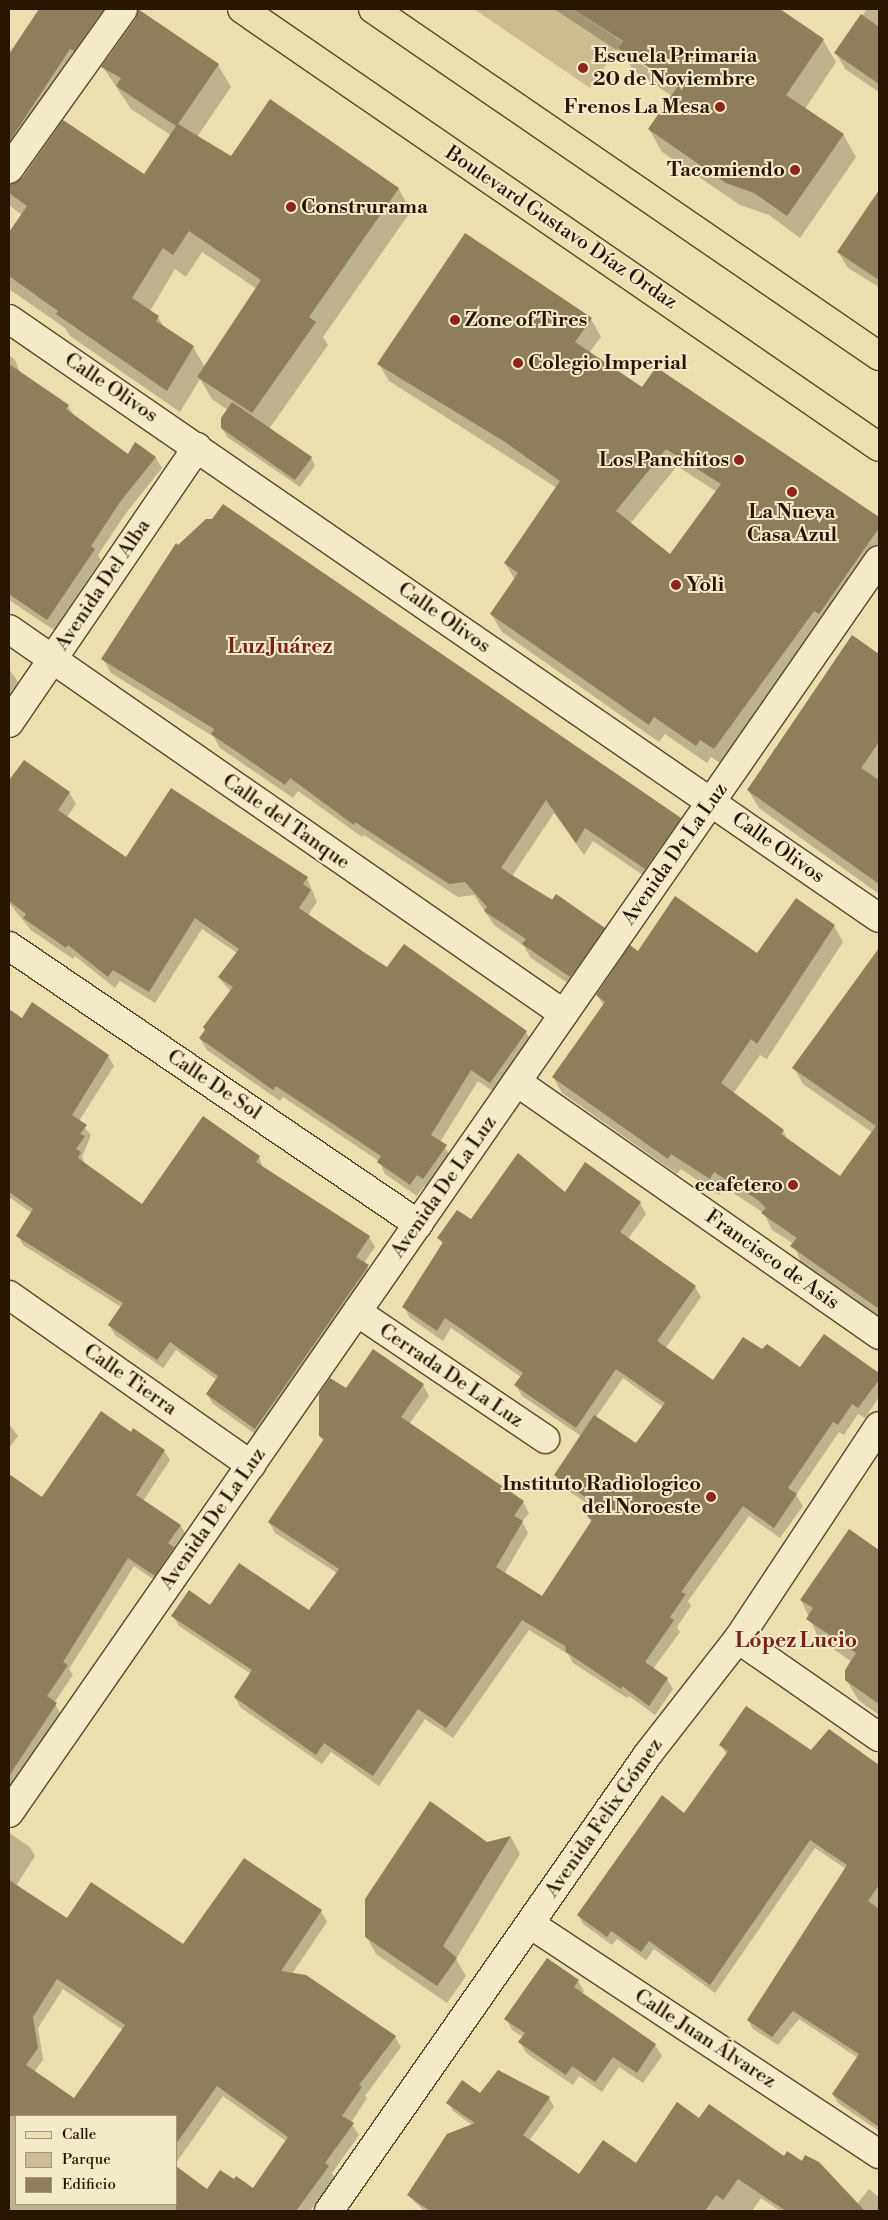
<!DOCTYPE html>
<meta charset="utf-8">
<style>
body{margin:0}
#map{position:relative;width:888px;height:2220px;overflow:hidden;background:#ecdfae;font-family:"Libre Bodoni",serif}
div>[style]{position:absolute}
.green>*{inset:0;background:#cbbd90}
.shadow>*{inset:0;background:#0003}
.building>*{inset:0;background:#8e7e5a}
.roads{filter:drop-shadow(1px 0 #59482c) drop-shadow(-1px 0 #59482c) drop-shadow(0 1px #59482c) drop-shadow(0 -1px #59482c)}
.street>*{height:28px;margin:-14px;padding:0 14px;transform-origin:14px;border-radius:14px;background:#f3eaca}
.secondary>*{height:28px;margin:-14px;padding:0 14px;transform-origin:14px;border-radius:14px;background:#f3eaca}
.primary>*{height:28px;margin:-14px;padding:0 14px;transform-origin:14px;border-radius:14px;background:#ecdfae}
.dots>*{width:14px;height:14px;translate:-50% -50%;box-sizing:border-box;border:2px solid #f3eaca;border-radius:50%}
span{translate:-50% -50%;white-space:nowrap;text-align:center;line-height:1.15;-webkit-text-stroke:4px #f3eaca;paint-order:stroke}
.poi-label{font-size:20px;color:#281500;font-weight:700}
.left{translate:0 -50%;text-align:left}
.right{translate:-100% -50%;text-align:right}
.street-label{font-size:20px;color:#281500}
.neighbourhood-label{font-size:21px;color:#7a1f14;font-weight:700}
.frame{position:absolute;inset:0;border:10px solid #281500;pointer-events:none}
.legend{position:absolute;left:15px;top:2115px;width:162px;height:90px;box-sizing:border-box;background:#f3eaca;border:1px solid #a29579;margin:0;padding:6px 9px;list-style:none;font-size:15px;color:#281500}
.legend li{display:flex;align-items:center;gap:10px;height:25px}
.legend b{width:25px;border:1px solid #a29579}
</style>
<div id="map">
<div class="green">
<div style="clip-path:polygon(474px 9px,573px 9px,622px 42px,590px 88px)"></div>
</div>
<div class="shadow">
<div style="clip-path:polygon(41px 9px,125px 9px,9px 182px,9px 56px)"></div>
<div style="clip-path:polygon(evenodd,554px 9px,777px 9px,823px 40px,836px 62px,805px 109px,843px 134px,856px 157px,800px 238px,769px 215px,740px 205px,662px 152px,649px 129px,672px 96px,633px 70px,624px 55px,554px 9px,630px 54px,684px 88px,682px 90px,630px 57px,630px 54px)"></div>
<div style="clip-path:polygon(867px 9px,879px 9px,879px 92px,845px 69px,836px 53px)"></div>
<div style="clip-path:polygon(evenodd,218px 65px,231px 87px,197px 137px,231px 158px,398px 188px,411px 211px,323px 337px,328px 345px,269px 429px,311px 457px,315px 466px,300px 487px,227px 437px,222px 428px,228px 410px,212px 399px,200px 379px,180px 412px,70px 336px,65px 328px,9px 289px,9px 234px,22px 215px,9px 205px,9px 184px,145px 176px,172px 136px,131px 109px,103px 67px,218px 65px,202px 252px,257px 289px,205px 367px,193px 347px,165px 329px,158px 317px,150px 311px,175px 269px,186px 277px,202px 252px)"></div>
<div style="clip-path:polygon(879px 192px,879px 287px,848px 268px,838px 252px)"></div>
<div style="clip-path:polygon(evenodd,591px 319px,601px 337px,589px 353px,642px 389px,656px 369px,879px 518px,879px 560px,725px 766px,711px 757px,707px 763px,665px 734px,659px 742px,502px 632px,491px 614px,515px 580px,505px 563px,557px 488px,389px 381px,379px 364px,591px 319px,677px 466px,717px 492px,670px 555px,630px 524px,677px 466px)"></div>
<div style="clip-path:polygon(9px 355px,15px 360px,20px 373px,68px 406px,75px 417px,128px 455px,136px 444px,156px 458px,162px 468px,126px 513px,98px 555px,101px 560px,54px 630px,9px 600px,9px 495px,16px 484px,9px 479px)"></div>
<div style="clip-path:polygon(853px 637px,879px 656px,879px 894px,759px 808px,748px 790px)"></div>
<div style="clip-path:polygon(103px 659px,680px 819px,687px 833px,653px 882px,593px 841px,584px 855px,554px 813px,512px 876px,604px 929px,612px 942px,578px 990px,531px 958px,524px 946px,494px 925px,474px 895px,458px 897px,364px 835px,362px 837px,298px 791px,293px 798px,220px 748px,214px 737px,111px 673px)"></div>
<div style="clip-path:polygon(9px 669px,18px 682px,9px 695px)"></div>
<div style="clip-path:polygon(24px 761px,69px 792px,76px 804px,67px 817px,127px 858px,307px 878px,317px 902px,308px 915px,387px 969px,526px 1032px,532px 1043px,497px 1094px,478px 1081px,440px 1142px,453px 1158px,430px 1190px,424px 1186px,417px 1196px,385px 1174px,379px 1161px,283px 1097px,280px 1101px,207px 1050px,200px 1039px,231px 992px,219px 978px,237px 953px,202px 929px,155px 1003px,120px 981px,115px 988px,75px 956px,73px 959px,31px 930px,9px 903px,9px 783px)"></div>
<div style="clip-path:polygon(834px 926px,843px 942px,767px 1059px,760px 1055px,733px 1094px,783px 1131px,789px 1142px,840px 1178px,873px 1133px,803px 1084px,794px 1068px,872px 960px,879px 964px,879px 1318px,801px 1263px,794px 1244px,772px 1230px,764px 1213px,724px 1187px,719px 1195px,681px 1169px,677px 1174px,562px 1093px,553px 1077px,604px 1006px,597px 995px,639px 953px,757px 955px)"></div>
<div style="clip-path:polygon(33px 1004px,108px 1056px,114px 1066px,79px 1121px,91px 1135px,82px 1157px,85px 1165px,142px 1205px,259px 1157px,263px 1168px,369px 1237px,375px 1247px,364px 1263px,373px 1276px,261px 1438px,213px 1404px,207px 1394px,217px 1380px,176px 1350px,163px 1368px,115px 1335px,109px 1325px,121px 1307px,23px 1245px,18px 1236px,32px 1213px,9px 1197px,9px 1010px,22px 1019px)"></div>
<div style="clip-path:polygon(evenodd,566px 1194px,640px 1203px,646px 1214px,628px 1239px,695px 1287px,701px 1297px,665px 1349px,714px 1382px,763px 1351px,801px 1369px,825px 1336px,879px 1375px,879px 1397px,865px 1418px,858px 1414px,844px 1435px,839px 1432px,796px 1495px,803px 1506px,780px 1538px,749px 1516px,688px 1601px,691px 1606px,677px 1627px,680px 1632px,653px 1669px,667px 1679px,673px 1689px,655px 1715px,629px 1696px,627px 1698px,573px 1663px,568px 1654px,529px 1630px,453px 1738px,425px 1719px,379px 1786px,331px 1752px,322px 1764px,241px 1708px,235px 1698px,251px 1674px,179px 1626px,173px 1616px,211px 1607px,309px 1612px,337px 1573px,275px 1533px,269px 1522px,324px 1442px,320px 1436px,347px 1390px,423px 1385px,429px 1396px,409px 1424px,523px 1502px,529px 1513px,522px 1522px,528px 1533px,504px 1574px,542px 1598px,592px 1523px,588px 1517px,594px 1508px,561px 1486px,555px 1475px,581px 1436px,522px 1396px,516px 1385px,521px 1377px,451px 1328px,443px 1341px,410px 1318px,404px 1307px,443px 1245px,439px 1238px,471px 1221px,566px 1194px,623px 1378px,663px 1407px,636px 1445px,596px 1417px,623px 1378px)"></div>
<div style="clip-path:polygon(9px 1424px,18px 1436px,9px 1448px)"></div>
<div style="clip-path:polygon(131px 1434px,164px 1451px,170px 1460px,143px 1501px,181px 1526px,186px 1535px,160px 1584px,134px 1566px,69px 1669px,73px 1675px,54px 1703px,61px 1714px,18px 1779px,9px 1800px,9px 1475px,42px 1498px)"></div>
<div style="clip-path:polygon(850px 1531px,879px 1552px,879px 1715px,858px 1700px,846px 1679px,852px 1662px,819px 1639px,801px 1600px)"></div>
<div style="clip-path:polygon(721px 1745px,812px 1752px,879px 1774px,879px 2131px,838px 2103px,833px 2095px,858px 2058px,799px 2019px,778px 2045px,753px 2029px,748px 2020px,846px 1869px,815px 1848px,715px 1993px,654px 1949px,646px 1960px,617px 1939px,612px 1945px,583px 1924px,578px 1915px,684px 1815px,727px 1755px)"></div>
<div style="clip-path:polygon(9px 1833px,30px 1847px,35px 1856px,14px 1889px,9px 1885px)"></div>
<div style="clip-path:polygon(511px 1837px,520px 1854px,456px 1959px,466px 1976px,447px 2003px,376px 1954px,366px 1936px,486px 1843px)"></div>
<div style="clip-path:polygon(evenodd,23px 1891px,67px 1919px,184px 1946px,321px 1911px,327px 1922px,292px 1974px,395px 2037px,401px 2047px,365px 2096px,367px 2098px,351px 2123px,359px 2135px,332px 2173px,335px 2178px,310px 2211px,9px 2211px,9px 1912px,23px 1891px,63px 1989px,123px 2030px,74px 2100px,34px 2072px,43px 2060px,38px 2028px,63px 1989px,23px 1891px,223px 2096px,286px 2141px,253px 2190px,208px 2191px,176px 2204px,16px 2204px,16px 2116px,176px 2116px,176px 2163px,223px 2096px)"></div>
<div style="clip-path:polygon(578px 1981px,584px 1991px,582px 1994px,655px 2045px,662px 2056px,643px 2083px,619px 2067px,602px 2092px,579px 2076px,573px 2085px,526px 2053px,520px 2042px,523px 2037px,512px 2030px,506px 2019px)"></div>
<div style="clip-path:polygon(481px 2095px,549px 2098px,554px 2107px,529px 2141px,579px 2176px,636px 2164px,699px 2120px,784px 2158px,857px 2204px,869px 2189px,879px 2197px,879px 2211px,780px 2211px,761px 2198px,752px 2211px,424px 2211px,408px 2195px,472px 2125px,453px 2111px,448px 2103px)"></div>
</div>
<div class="building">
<div style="clip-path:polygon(39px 9px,104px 9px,74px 51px,70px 49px,9px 142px,9px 54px)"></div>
<div style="clip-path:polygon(138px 9px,219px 64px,178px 124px,231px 156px,270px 99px,399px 188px,309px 317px,316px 322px,252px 413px,197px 377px,261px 280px,189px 231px,173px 255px,163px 248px,132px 298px,159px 316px,156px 321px,194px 346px,167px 391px,56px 314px,58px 311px,9px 276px,9px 232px,27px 206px,9px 193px,9px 184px,22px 178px,63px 120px,144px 174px,176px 126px,116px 86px,121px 78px,101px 67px,136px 18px)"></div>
<div style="clip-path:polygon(573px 9px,780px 9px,824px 39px,786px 95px,844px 134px,787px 216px,754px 193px,726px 183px,648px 129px,678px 86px,618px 48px,623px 41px)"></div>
<div style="clip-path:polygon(861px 14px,879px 27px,879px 84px,834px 53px)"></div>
<div style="clip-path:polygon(879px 190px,879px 280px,837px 252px)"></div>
<div style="clip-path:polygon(evenodd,465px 233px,592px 318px,575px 342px,642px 387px,656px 367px,879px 517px,879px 528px,819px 614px,814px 611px,714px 749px,700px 740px,696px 746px,654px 717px,649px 725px,490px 614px,518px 573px,504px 563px,560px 481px,505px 442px,377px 364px,465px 233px,666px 449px,721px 484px,670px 554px,616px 511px,666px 449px)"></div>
<div style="clip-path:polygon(9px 364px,69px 405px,66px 409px,128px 454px,135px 442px,156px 457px,120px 502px,91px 546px,95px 549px,47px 620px,9px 594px)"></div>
<div style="clip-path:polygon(232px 402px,312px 457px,295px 480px,221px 428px,221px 418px)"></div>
<div style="clip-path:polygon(223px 504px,681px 818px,645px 869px,585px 828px,576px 843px,546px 800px,501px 868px,552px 900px,556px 894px,605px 928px,570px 977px,522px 944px,526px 939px,484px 911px,487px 907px,465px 882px,449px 884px,355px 822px,354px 825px,290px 778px,285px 785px,211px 734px,214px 729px,101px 659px,176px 543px,178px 545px,206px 519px,212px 519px)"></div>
<div style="clip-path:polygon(852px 635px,879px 654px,879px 742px,861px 768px,879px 780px,879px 884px,747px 790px)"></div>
<div style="clip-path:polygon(24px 760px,70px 792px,58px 810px,126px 857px,171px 788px,308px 877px,303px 884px,311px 890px,299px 908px,365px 953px,387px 967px,404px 944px,527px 1031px,490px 1083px,471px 1070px,431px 1135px,447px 1145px,423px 1179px,417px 1175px,410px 1185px,377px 1162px,381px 1156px,276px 1086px,273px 1090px,199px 1038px,205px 1030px,203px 1027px,233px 987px,218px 977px,239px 949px,195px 918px,149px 992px,113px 970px,108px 977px,68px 945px,66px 948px,23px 918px,26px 914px,9px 901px,9px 780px)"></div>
<div style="clip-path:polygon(675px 896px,757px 953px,796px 898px,835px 925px,757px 1044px,751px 1039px,721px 1083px,784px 1130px,781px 1134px,840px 1176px,876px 1126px,792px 1068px,879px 948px,879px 1309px,790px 1246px,797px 1238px,761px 1213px,766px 1208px,758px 1200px,714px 1172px,710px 1179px,671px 1154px,668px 1159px,552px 1077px,605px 1002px,596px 995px,630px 945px,638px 951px)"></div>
<div style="clip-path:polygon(32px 1002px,109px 1055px,72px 1115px,87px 1125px,80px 1134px,85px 1136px,76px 1149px,81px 1152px,78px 1158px,142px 1204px,203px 1116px,260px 1156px,256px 1162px,370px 1236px,356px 1257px,369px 1265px,255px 1429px,206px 1394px,218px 1376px,170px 1342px,157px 1360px,108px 1325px,123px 1303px,16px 1236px,33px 1209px,9px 1192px,9px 1009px,22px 1018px)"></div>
<div style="clip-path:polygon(518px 1153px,565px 1192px,585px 1162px,641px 1202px,620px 1232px,696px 1286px,657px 1341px,713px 1380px,743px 1337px,762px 1349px,767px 1344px,800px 1367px,824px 1334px,879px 1373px,879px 1380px,858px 1408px,852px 1404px,838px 1425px,833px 1422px,788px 1488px,797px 1494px,774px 1528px,743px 1506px,681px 1592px,686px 1594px,670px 1617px,674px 1620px,645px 1662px,668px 1678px,649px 1706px,622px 1686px,621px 1689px,566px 1652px,565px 1646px,522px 1620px,446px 1728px,418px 1709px,373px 1776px,324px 1743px,316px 1755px,234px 1697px,252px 1670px,171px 1616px,189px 1590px,210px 1605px,239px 1563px,309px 1610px,339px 1569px,268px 1522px,324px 1439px,319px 1436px,319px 1394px,330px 1378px,346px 1388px,373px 1349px,424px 1384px,401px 1417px,524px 1501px,514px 1516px,523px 1521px,496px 1567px,542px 1596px,592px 1520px,587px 1516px,595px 1504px,554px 1475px,594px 1415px,636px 1443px,665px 1403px,616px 1369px,576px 1428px,514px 1385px,523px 1373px,464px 1331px,445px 1318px,437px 1331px,402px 1307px,443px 1242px,437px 1238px,457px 1210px,471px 1219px)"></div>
<div style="clip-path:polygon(101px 1411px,131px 1432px,133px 1428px,165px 1450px,136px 1495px,181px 1525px,168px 1543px,174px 1547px,155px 1576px,128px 1558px,63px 1662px,68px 1665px,47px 1696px,57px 1703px,9px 1776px,9px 1474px,42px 1497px)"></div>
<div style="clip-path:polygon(849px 1529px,879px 1550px,879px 1704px,845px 1680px,845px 1670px,856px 1653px,806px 1619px,813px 1608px,800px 1600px)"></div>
<div style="clip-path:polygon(746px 1706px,811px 1750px,829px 1729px,879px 1765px,879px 1885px,868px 1901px,879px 1909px,879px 2127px,832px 2094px,859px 2054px,793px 2011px,772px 2037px,747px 2020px,847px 1865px,810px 1840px,710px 1985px,649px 1941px,641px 1952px,611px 1931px,607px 1937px,577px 1915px,662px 1795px,684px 1813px,728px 1751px,719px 1745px)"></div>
<div style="clip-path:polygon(430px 1801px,487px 1842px,511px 1836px,443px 1946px,457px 1958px,437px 1986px,365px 1937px,365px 1899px)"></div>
<div style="clip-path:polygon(evenodd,244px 1858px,322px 1910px,281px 1971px,306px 1975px,396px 2036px,359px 2085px,362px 2087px,342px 2116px,354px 2123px,325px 2163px,329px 2166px,296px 2211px,176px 2211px,176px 2166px,207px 2189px,220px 2170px,234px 2179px,236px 2176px,253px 2188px,288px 2137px,217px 2086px,176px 2144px,176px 2116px,9px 2116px,9px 1880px,67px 1918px,91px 1882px,183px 1944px,244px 1858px,57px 1979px,125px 2025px,74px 2098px,26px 2065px,38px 2048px,33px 2017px,57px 1979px)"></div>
<div style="clip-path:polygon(547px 1958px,579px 1980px,574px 1987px,656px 2044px,637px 2073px,613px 2057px,595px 2082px,572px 2066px,566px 2075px,518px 2042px,525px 2033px,504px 2019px)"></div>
<div style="clip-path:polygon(498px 2070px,550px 2097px,523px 2135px,579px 2174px,603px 2140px,636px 2163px,677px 2102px,699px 2118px,709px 2104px,784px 2156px,787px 2151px,802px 2161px,805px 2155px,819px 2162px,865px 2211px,786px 2211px,738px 2179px,723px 2200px,716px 2195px,705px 2211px,430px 2211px,407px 2195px,447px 2134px,475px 2123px,446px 2103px,462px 2080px,480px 2093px)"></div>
</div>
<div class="roads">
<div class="street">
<div style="left:9px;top:169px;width:196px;rotate:-54.5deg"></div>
<div style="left:9px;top:319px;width:1056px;rotate:34.55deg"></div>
<div style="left:9px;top:629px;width:675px;rotate:34.75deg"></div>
<div style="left:9px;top:723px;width:334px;rotate:-55.7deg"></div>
<div style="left:9px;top:946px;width:495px;rotate:34.2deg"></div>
<div style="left:517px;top:1082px;width:442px;rotate:34.9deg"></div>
<div style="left:9px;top:1295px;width:296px;rotate:35.1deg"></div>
<div style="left:357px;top:1312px;width:227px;rotate:34deg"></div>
<div style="left:738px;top:1639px;width:172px;rotate:34.8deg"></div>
<div style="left:9px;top:1813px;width:1525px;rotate:-55.23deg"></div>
<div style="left:530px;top:1924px;width:418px;rotate:33.4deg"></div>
</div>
<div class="secondary">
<div style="left:329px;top:2211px;width:557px;rotate:-55.08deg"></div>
<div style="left:648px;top:1754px;width:146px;rotate:-52deg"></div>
<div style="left:738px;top:1639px;width:255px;rotate:-56.5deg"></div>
</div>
<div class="primary">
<div style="left:242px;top:9px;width:773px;rotate:34.51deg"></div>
<div style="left:373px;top:9px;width:614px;rotate:34.44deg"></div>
</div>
</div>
<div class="dots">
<div style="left:583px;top:68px;background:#8f2418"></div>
<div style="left:720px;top:107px;background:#8f2418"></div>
<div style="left:795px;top:170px;background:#8f2418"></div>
<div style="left:291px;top:207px;background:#8f2418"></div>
<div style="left:455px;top:320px;background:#8f2418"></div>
<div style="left:518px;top:363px;background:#8f2418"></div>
<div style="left:739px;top:460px;background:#8f2418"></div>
<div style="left:792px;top:492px;background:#8f2418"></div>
<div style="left:676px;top:585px;background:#8f2418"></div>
<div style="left:793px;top:1185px;background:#8f2418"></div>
<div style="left:711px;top:1497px;background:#8f2418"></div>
</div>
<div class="poi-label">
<span class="left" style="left:593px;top:68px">Escuela Primaria<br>20 de Noviembre</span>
<span class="right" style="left:710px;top:107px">Frenos La Mesa</span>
<span class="right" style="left:785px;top:170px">Tacomiendo</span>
<span class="left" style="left:301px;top:207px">Construrama</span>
<span class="left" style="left:465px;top:320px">Zone of Tires</span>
<span class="left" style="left:528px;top:363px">Colegio Imperial</span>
<span class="right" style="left:729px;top:460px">Los Panchitos</span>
<span style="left:792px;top:524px">La Nueva<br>Casa Azul</span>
<span class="left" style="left:686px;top:585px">Yoli</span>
<span class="right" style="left:783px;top:1185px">ccafetero</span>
<span class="right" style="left:701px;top:1496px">Instituto Radiologico<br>del Noroeste</span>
</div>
<div class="street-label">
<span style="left:561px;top:228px;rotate:34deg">Boulevard Gustavo Díaz Ordaz</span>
<span style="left:111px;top:388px;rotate:34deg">Calle Olivos</span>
<span style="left:103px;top:585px;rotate:-56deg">Avenida Del Alba</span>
<span style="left:444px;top:618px;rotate:35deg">Calle Olivos</span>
<span style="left:286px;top:822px;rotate:35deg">Calle del Tanque</span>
<span style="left:778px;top:848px;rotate:35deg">Calle Olivos</span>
<span style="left:675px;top:854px;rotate:-55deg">Avenida De La Luz</span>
<span style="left:214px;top:1085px;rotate:34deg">Calle De Sol</span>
<span style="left:444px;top:1187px;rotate:-55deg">Avenida De La Luz</span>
<span style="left:772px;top:1260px;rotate:35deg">Francisco de Asis</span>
<span style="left:451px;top:1376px;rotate:34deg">Cerrada De La Luz</span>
<span style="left:130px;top:1380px;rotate:35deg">Calle Tierra</span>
<span style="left:213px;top:1519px;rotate:-55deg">Avenida De La Luz</span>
<span style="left:604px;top:1818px;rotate:-55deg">Avenida Felix Gómez</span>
<span style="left:705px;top:2039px;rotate:33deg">Calle Juan Álvarez</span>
</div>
<div class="neighbourhood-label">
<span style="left:280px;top:647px">Luz Juárez</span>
<span style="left:796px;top:1641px">López Lucio</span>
</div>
<div class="frame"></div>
<ul class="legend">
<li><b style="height:6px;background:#ecdfae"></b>Calle</li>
<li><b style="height:14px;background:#cbbd90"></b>Parque</li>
<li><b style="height:14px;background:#8e7e5a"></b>Edificio</li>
</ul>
</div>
